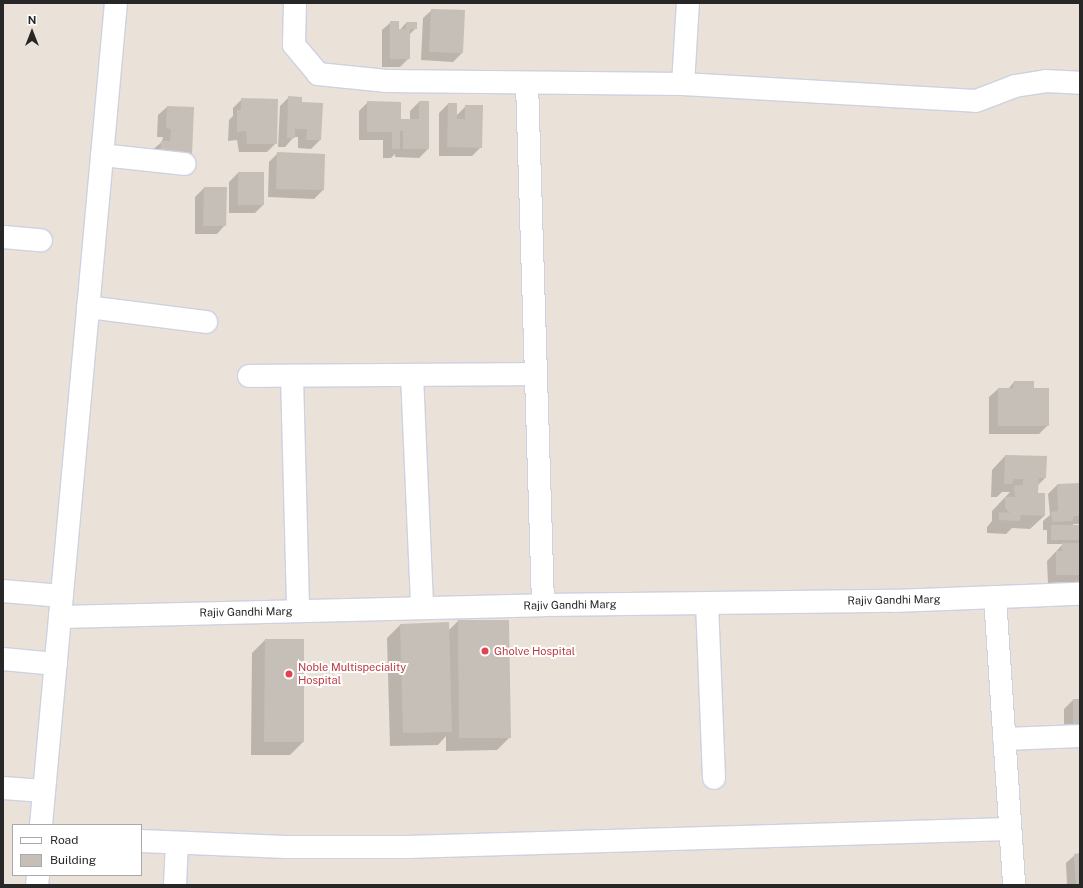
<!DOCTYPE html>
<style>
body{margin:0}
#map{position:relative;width:1083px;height:888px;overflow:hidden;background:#eae2d8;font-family:"Public Sans",sans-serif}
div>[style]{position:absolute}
.shadow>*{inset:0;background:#0003}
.building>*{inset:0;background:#c5bfb8}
.roads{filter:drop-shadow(1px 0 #cdd1e0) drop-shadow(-1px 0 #cdd1e0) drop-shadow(0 1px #cdd1e0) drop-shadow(0 -1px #cdd1e0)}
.street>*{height:22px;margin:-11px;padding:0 11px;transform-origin:11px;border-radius:11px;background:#fff}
.secondary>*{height:22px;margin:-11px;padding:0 11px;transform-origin:11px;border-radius:11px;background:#fff}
.dots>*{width:11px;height:11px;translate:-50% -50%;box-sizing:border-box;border:2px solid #fff;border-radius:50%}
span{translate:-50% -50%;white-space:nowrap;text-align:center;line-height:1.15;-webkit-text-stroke:4px #fff;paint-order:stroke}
.street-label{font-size:11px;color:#272727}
.health-label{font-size:11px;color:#be3a42}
.left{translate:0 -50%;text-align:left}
.frame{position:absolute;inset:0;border:4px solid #272727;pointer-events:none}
.legend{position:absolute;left:12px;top:824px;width:130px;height:52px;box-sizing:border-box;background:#fff;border:1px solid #a9a9a9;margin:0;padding:5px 7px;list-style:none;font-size:12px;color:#272727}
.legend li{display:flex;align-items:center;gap:8px;height:20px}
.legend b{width:20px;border:1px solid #a9a9a9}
.north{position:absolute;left:12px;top:12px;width:40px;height:40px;-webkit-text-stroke:3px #fff;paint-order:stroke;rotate:0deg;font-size:11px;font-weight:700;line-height:16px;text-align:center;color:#272727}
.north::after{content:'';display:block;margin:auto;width:14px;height:18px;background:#272727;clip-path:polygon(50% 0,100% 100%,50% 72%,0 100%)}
</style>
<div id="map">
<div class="shadow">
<div style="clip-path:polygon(432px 10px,462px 53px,453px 62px,421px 60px,423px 18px)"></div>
<div style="clip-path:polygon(391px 22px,398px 32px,406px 23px,416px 28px,409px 35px,409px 58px,400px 67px,382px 67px,382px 30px)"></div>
<div style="clip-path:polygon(289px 97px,301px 103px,320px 140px,311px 149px,298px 148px,298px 137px,294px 137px,285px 147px,278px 147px,280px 106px)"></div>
<div style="clip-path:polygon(242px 99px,276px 143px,267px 152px,239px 152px,237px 140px,228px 141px,229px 120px,233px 116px,233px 108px)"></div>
<div style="clip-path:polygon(368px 102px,400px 120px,410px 120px,410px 111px,419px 102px,428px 149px,419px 158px,395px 157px,395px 154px,391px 158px,383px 158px,383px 140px,359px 140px,359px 111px)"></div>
<div style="clip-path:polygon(448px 104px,456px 116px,466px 106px,481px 147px,472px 156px,439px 156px,439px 113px)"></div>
<div style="clip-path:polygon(167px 107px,191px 155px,152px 150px,162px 142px,163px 137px,157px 137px,158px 115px)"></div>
<div style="clip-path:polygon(278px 153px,323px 190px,314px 199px,268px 197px,269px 162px)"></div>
<div style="clip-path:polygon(238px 173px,263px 205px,255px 213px,229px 213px,229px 182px)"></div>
<div style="clip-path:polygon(204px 188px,225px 225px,217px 234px,195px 234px,195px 197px)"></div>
<div style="clip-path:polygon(1014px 382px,1033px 389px,1048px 425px,1039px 434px,989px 434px,989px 397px,998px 389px,1008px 389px)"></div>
<div style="clip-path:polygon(1005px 456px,1045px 478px,1038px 485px,1037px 494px,1044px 516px,1030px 529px,1012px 528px,1006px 534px,987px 533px,987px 527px,992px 521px,992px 511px,1010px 492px,1002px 492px,997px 497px,991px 497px,992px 470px)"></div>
<div style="clip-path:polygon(1080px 484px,1080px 524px,1073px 524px,1073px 526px,1080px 526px,1080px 583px,1048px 584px,1047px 561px,1063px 544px,1047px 544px,1047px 530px,1043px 530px,1043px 521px,1050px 515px,1048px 494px,1057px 485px)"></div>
<div style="clip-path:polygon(458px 621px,508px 621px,510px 737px,497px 750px,446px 751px,446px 736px,438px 745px,390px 746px,387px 638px,400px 625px,448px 631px)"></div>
<div style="clip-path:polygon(265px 640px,303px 640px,303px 742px,290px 755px,251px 755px,252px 653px)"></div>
<div style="clip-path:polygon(1080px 699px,1080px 735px,1064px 736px,1064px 709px,1073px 700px)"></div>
<div style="clip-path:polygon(1080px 854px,1080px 885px,1067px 885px,1066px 863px,1075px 855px)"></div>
</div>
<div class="building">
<div style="clip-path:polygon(431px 9px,465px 10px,463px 53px,429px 52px)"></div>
<div style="clip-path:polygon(390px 21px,399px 21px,399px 29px,406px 29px,406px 22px,417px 22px,417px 29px,410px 29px,410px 59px,390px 59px)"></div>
<div style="clip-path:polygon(288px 96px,302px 97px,302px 102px,323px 103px,321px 140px,306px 140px,307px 129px,295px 129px,295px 138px,287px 138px)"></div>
<div style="clip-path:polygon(241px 98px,278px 99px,277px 144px,247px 144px,246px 131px,237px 132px,237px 110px,241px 110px)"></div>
<div style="clip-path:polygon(367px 101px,401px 102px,401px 119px,419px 119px,419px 101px,429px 101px,429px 149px,403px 149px,403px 131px,400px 131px,400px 149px,392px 149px,392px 132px,367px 132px)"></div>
<div style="clip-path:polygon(448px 103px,457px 103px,457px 119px,465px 119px,465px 105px,483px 105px,482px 148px,447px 147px)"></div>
<div style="clip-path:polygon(167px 106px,194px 107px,192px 155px,160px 154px,161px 141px,170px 141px,171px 129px,166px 128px)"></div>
<div style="clip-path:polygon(277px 152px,325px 154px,324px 190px,276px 189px)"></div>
<div style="clip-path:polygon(238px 172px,264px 172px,264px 205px,238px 205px)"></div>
<div style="clip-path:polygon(204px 187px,227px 187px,226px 226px,203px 226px)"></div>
<div style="clip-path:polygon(1014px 381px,1034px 381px,1034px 388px,1049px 388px,1049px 426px,998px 426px,998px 388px,1013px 388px)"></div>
<div style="clip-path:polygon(1005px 455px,1047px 456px,1046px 478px,1039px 478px,1038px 493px,1045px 493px,1045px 516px,1021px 515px,1020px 521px,999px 520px,999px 512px,1010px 513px,1005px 508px,1005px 497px,1015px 497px,1014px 486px,1023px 485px,1023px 479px,1014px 479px,1012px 484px,1004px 484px)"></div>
<div style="clip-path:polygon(1080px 483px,1080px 516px,1074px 516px,1072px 521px,1052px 522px,1051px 512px,1058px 511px,1057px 484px)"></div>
<div style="clip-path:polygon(1051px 525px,1080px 525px,1080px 540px,1051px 540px)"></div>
<div style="clip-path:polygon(1062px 543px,1080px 543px,1080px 575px,1056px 575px,1056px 551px,1062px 551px)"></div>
<div style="clip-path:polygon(458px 620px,509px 620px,511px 738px,459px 738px)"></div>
<div style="clip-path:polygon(449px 622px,452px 732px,403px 733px,400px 624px)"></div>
<div style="clip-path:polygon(265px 639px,304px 639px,304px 742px,264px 742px)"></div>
<div style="clip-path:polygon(1073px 699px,1080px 699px,1080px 727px,1073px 727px)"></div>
<div style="clip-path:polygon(1080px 853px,1080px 885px,1076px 885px,1074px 854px)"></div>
</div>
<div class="roads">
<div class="street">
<div style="left:295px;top:3px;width:42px;rotate:91.4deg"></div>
<div style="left:294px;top:45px;width:38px;rotate:50deg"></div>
<div style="left:318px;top:74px;width:69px;rotate:5.8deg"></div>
<div style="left:387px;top:81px;width:296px;rotate:0.6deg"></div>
<div style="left:683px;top:84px;width:293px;rotate:3.3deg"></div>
<div style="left:976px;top:101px;width:42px;rotate:-21deg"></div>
<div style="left:1015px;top:86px;width:30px;rotate:-9deg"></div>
<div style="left:1045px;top:81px;width:35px;rotate:3deg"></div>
<div style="left:527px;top:83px;width:522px;rotate:88.24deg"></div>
<div style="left:683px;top:84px;width:81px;rotate:-86.5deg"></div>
<div style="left:102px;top:155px;width:83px;rotate:6.2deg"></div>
<div style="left:3px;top:237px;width:38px;rotate:5deg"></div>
<div style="left:88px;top:307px;width:119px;rotate:7.2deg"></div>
<div style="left:412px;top:375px;width:233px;rotate:87.5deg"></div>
<div style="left:249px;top:376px;width:287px;rotate:-0.4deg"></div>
<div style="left:292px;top:376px;width:235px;rotate:88.5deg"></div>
<div style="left:3px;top:591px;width:59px;rotate:4.8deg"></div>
<div style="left:995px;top:597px;width:289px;rotate:86.2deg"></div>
<div style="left:707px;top:603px;width:175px;rotate:87.7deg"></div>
<div style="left:60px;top:617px;width:483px;rotate:-1.4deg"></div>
<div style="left:543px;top:605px;width:351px;rotate:-0.7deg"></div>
<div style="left:894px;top:601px;width:186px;rotate:-2.2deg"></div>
<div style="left:3px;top:659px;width:53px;rotate:5.4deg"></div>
<div style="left:1004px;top:739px;width:76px;rotate:-2.3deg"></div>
<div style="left:3px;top:788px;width:41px;rotate:4.2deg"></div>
<div style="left:141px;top:841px;width:145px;rotate:2.4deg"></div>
<div style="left:286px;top:847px;width:121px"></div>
<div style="left:407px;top:847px;width:603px;rotate:-1.71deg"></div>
<div style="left:175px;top:885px;width:42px;rotate:-87.3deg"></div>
</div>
<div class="secondary">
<div style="left:41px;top:825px;width:825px;rotate:-84.79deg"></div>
<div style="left:37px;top:885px;width:10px;rotate:-84deg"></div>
</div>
</div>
<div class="dots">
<div style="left:485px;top:651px;background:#e0444e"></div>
<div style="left:289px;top:674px;background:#e0444e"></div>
</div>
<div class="street-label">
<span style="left:894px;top:600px;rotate:-1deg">Rajiv Gandhi Marg</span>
<span style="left:570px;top:605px;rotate:-1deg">Rajiv Gandhi Marg</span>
<span style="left:246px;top:612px;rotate:-1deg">Rajiv Gandhi Marg</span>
</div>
<div class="health-label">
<span class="left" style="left:494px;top:651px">Gholve Hospital</span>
<span class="left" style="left:298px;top:674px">Noble Multispeciality<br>Hospital</span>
</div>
<div class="frame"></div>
<ul class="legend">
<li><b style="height:5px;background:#fff"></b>Road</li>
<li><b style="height:11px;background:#c5bfb8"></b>Building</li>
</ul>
<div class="north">N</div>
</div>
